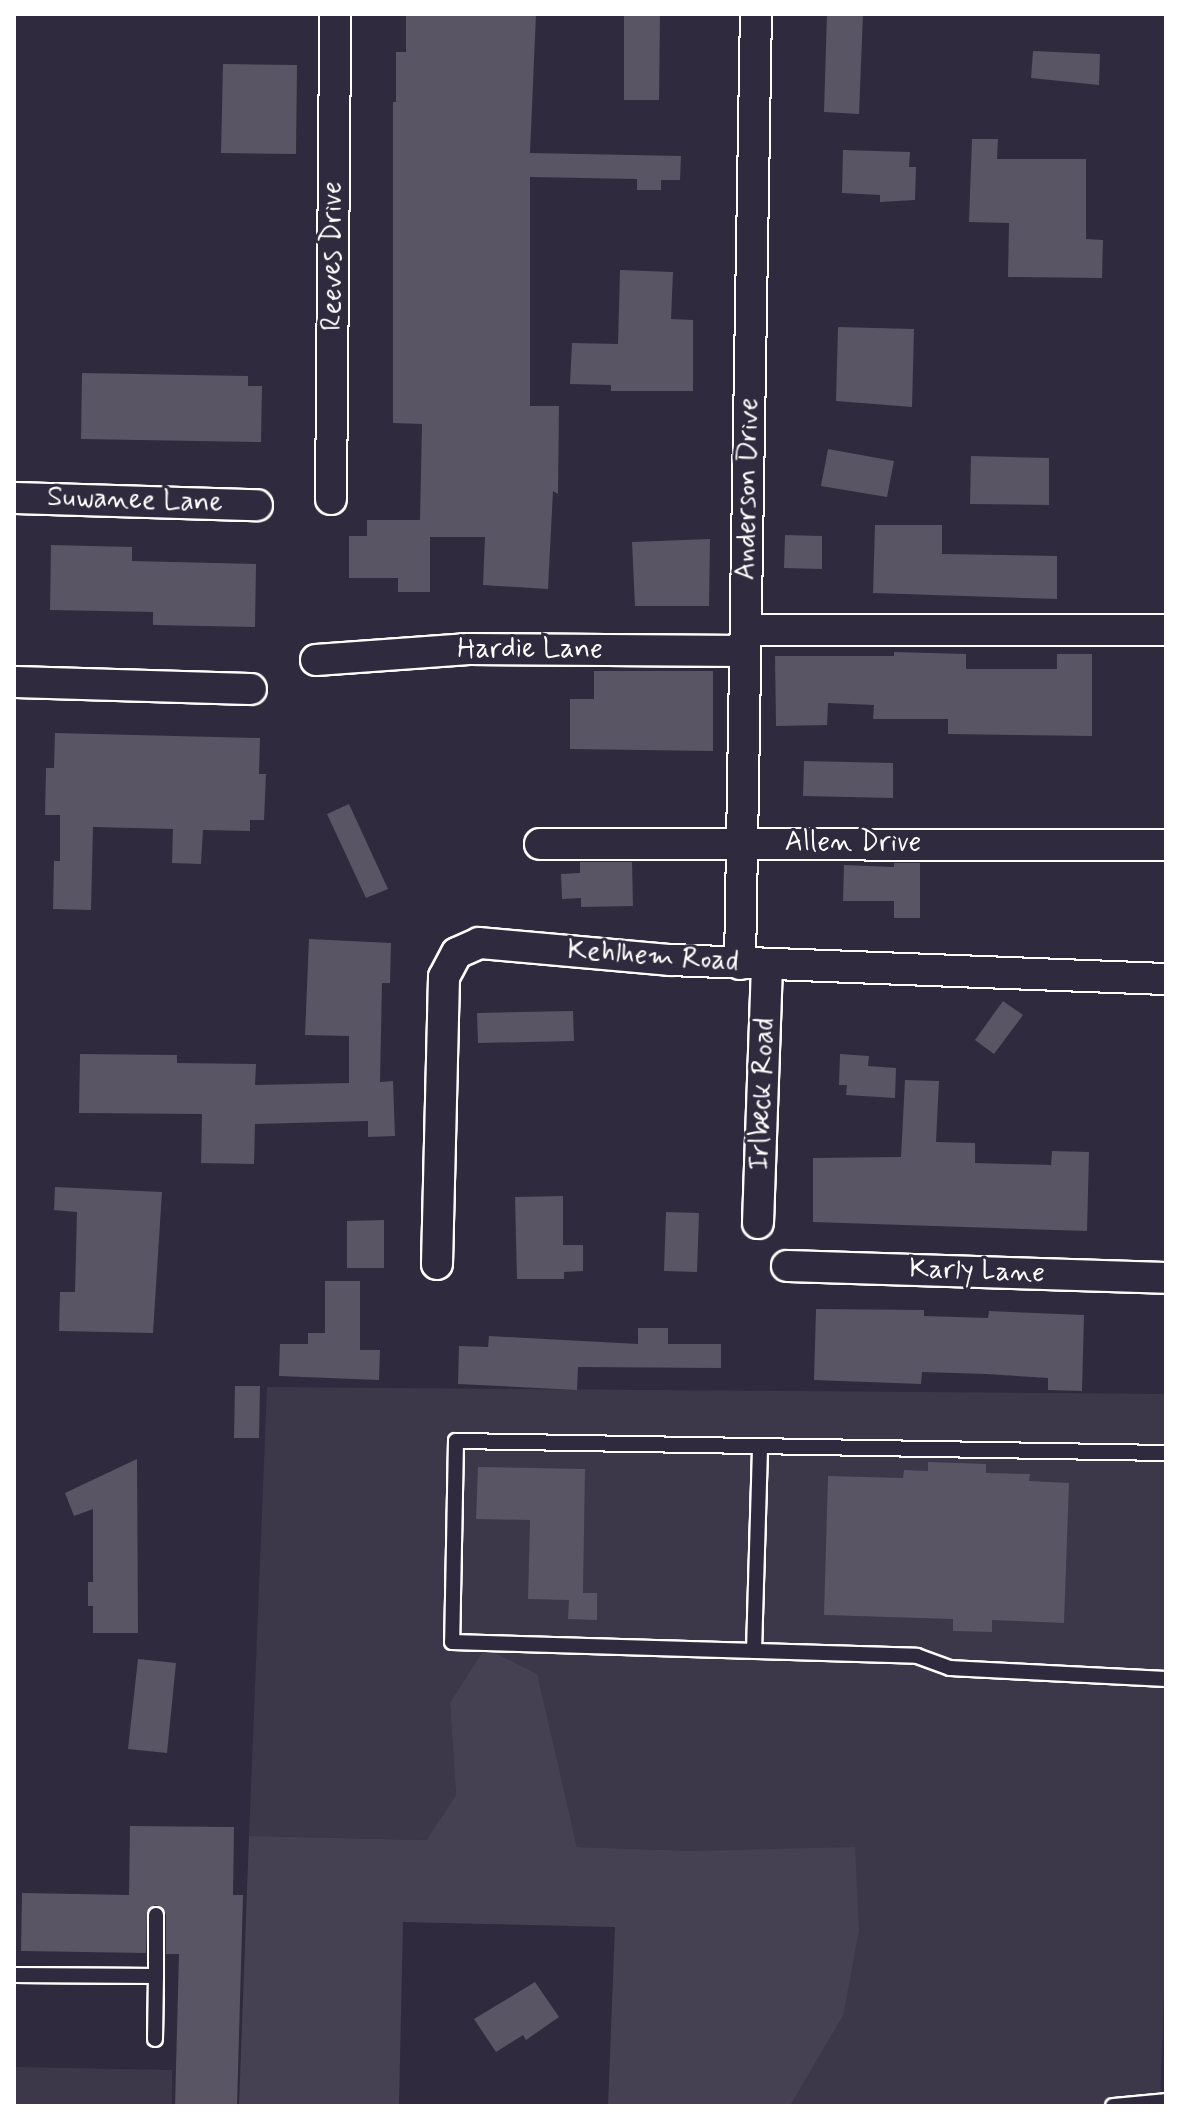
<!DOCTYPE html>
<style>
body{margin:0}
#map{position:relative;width:1180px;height:2120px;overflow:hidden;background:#2f2a3d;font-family:Mynerve,sans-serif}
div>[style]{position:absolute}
.built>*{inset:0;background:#3c3749}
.green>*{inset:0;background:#464152}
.building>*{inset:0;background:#595564}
.roads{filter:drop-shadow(2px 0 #fff) drop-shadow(-2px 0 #fff) drop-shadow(0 2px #fff) drop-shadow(0 -2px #fff)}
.lane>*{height:14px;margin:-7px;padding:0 7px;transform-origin:7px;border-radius:7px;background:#2f2a3d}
.street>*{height:30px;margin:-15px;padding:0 15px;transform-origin:15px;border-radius:15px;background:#2f2a3d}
span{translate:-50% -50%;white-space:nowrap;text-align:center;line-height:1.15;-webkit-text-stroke:6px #2f2a3d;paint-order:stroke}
.street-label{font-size:28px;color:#fff}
.frame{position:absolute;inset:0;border:16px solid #fff;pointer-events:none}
</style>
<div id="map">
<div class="built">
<div style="clip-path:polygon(267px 1387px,1166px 1394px,1166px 1937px,1160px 2106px,790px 2106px,843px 2016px,695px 1851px,577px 1847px,557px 1763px,450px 1703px,456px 1795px,426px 1840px,249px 1836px)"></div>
<div style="clip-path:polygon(14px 2067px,172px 2070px,172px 2106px,14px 2106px)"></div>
</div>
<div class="green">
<div style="clip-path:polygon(485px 1648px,537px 1674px,577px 1847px,695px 1851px,855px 1847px,859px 1930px,843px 2016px,790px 2106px,608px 2106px,615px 1927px,403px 1922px,399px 2106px,239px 2106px,249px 1836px,426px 1840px,456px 1795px,450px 1703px)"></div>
</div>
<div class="building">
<div style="clip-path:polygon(406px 14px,536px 14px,530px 153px,681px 156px,680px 180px,661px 180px,661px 190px,637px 190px,637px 179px,530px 177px,530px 406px,559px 406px,558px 494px,553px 491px,548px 589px,483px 585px,485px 537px,430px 537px,430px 592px,398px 592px,398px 578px,349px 578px,349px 536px,367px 536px,367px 520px,420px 520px,422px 424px,393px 423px,393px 102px,396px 102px,396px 52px,406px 52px)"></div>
<div style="clip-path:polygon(624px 14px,660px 14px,659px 100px,624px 100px)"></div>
<div style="clip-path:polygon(827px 14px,863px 14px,859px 114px,824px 112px)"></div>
<div style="clip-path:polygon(1033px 51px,1100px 54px,1099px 85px,1031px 78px)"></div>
<div style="clip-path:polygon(223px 64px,297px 65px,296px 154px,221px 153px)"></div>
<div style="clip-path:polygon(972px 139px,998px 139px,997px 159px,1086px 159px,1086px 239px,1103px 240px,1102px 278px,1008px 277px,1009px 223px,969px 222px)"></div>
<div style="clip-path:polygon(843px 150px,910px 152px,909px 167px,916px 167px,915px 200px,880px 202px,880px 195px,842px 193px)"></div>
<div style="clip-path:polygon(620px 270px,673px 272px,671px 319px,693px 320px,693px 391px,611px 391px,611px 385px,570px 384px,572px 343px,618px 344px)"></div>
<div style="clip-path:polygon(838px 327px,914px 329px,912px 407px,836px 401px)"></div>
<div style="clip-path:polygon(82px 373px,248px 376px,248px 386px,262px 386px,261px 442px,81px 439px)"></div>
<div style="clip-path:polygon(828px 449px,894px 461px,887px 497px,821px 486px)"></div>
<div style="clip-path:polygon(971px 456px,1049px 458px,1049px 505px,970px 504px)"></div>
<div style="clip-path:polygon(875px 525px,942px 525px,942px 554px,1057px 556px,1057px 599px,873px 593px)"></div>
<div style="clip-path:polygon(785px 535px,822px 536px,822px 569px,784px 568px)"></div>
<div style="clip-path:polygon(710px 539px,709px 606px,635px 606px,632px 542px)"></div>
<div style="clip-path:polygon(51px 545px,132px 547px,132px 561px,256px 564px,255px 627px,153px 625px,153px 612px,50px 610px)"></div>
<div style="clip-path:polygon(894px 652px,966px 654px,966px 669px,1057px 669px,1057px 654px,1092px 654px,1092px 736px,948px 734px,948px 719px,873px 719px,874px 705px,828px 703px,827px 725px,776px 726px,775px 656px,894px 656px)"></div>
<div style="clip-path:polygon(594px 671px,713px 671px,713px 751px,570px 749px,570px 699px,594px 699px)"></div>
<div style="clip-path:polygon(55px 733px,260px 738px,259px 774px,266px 774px,264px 820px,250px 820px,250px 831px,203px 830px,201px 864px,172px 863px,173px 829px,93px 827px,91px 910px,53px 909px,54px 861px,60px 861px,60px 815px,45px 815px,46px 768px,54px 768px)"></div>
<div style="clip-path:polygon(804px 761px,893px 763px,893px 798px,803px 796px)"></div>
<div style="clip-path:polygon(349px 804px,388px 889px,366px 898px,327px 814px)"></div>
<div style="clip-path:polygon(580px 862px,632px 862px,633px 906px,581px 907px,581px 898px,562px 899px,561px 874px,580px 873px)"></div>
<div style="clip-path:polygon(894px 863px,920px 863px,920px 918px,894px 918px,894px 901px,843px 901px,844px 865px,894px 867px)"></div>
<div style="clip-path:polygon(309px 939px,391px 943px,390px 983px,382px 983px,380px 1082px,393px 1081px,395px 1136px,368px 1137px,368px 1121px,255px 1124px,254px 1164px,201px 1163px,202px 1114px,79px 1113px,80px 1054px,177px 1055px,177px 1063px,256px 1064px,255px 1085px,349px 1083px,349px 1036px,305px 1035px)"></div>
<div style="clip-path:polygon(1003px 1001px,1023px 1015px,994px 1054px,975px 1040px)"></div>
<div style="clip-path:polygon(573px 1011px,574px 1041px,478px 1043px,477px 1013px)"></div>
<div style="clip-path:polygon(840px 1054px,869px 1056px,868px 1066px,896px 1068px,895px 1098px,846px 1095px,847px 1085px,839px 1085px)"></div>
<div style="clip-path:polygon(905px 1080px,939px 1081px,936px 1142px,975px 1143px,975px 1163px,1051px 1165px,1052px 1151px,1089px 1152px,1087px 1231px,813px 1222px,813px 1158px,901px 1157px)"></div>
<div style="clip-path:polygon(55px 1187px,162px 1192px,153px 1333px,59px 1331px,60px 1292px,75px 1292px,77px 1212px,54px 1210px)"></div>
<div style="clip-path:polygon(563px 1196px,563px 1245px,583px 1245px,583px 1271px,564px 1272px,564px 1279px,517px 1279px,515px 1197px)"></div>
<div style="clip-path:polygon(666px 1212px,699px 1213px,697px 1272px,664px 1271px)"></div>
<div style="clip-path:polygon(384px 1220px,384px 1268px,347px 1268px,347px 1221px)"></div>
<div style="clip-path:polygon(325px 1281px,360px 1281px,360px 1350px,380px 1350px,379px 1380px,279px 1376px,280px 1344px,308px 1344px,308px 1333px,325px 1333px)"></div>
<div style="clip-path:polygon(816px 1309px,924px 1310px,924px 1316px,988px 1318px,989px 1311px,1084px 1315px,1082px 1391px,1048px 1390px,1048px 1378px,986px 1374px,922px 1372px,921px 1384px,814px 1380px)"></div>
<div style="clip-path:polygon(638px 1328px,668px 1328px,668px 1344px,721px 1344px,721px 1368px,578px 1367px,577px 1390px,458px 1384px,459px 1346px,488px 1347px,489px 1336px,638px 1344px)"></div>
<div style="clip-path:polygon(235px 1386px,260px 1386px,259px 1438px,234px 1438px)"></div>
<div style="clip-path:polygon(137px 1459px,138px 1633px,93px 1633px,93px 1606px,88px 1606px,88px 1582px,93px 1582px,93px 1509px,74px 1516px,65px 1493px)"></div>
<div style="clip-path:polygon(928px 1462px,986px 1464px,986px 1473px,1030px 1474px,1029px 1481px,1069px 1483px,1064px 1623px,992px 1620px,992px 1632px,953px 1631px,953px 1619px,824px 1615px,828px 1476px,903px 1478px,904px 1470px,928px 1471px)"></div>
<div style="clip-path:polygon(478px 1467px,585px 1469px,583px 1593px,597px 1593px,597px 1620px,568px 1619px,569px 1600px,528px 1599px,530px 1520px,476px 1519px)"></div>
<div style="clip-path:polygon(138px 1659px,176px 1663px,167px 1753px,128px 1749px)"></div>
<div style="clip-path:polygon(130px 1826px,234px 1827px,233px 1895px,243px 1895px,237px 2106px,175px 2106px,179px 1954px,166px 1954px,166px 1915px,162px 1907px,155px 1905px,147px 1911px,146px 1953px,21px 1951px,22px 1893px,129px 1895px)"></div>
<div style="clip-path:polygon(535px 1982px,559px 2017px,526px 2040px,523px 2035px,496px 2052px,474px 2019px)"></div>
</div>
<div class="roads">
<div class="lane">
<div style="left:1166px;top:1453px;width:710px;rotate:-179.03deg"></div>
<div style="left:456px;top:1441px;width:201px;rotate:91.1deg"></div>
<div style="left:452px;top:1642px;width:465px;rotate:1.7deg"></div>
<div style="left:917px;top:1656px;width:35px;rotate:20deg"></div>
<div style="left:950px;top:1668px;width:216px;rotate:2.9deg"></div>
<div style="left:754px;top:1651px;width:205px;rotate:-88.3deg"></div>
<div style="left:156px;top:1915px;width:61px;rotate:90deg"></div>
<div style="left:14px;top:1975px;width:142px;rotate:0.4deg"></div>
<div style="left:156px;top:1976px;width:63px;rotate:90.9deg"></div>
<div style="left:1113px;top:2106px;width:53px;rotate:-5.4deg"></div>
</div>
<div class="street">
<div style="left:14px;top:498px;width:243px;rotate:1.7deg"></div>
<div style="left:331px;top:499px;width:485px;rotate:-89.5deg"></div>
<div style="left:746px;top:630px;width:420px"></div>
<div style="left:316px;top:660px;width:153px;rotate:-4.1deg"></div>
<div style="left:469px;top:649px;width:276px;rotate:0.4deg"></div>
<div style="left:14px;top:682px;width:237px;rotate:1.7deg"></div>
<div style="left:540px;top:844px;width:626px;rotate:0.09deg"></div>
<div style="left:740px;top:964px;width:950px;rotate:-89.04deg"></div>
<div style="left:758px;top:1223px;width:258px;rotate:-88deg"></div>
<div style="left:437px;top:1264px;width:287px;rotate:-88.6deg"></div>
<div style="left:444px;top:977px;width:27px;rotate:-62deg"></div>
<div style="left:457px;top:953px;width:24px;rotate:-24deg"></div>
<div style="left:479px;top:943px;width:192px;rotate:5.1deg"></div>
<div style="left:670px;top:960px;width:496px;rotate:2.2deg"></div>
<div style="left:787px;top:1266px;width:379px;rotate:1.8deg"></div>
</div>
</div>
<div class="street-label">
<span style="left:333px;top:256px;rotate:-90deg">Reeves Drive</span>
<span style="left:748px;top:489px;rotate:-89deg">Anderson Drive</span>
<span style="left:135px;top:501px;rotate:2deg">Suwanee Lane</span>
<span style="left:530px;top:650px">Hardie Lane</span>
<span style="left:853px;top:843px">Allen Drive</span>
<span style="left:653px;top:957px;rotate:4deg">Kehlhem Road</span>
<span style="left:763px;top:1094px;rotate:-88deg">Irlbeck Road</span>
<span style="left:977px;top:1272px;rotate:2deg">Karly Lane</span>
</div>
<div class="frame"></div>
</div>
